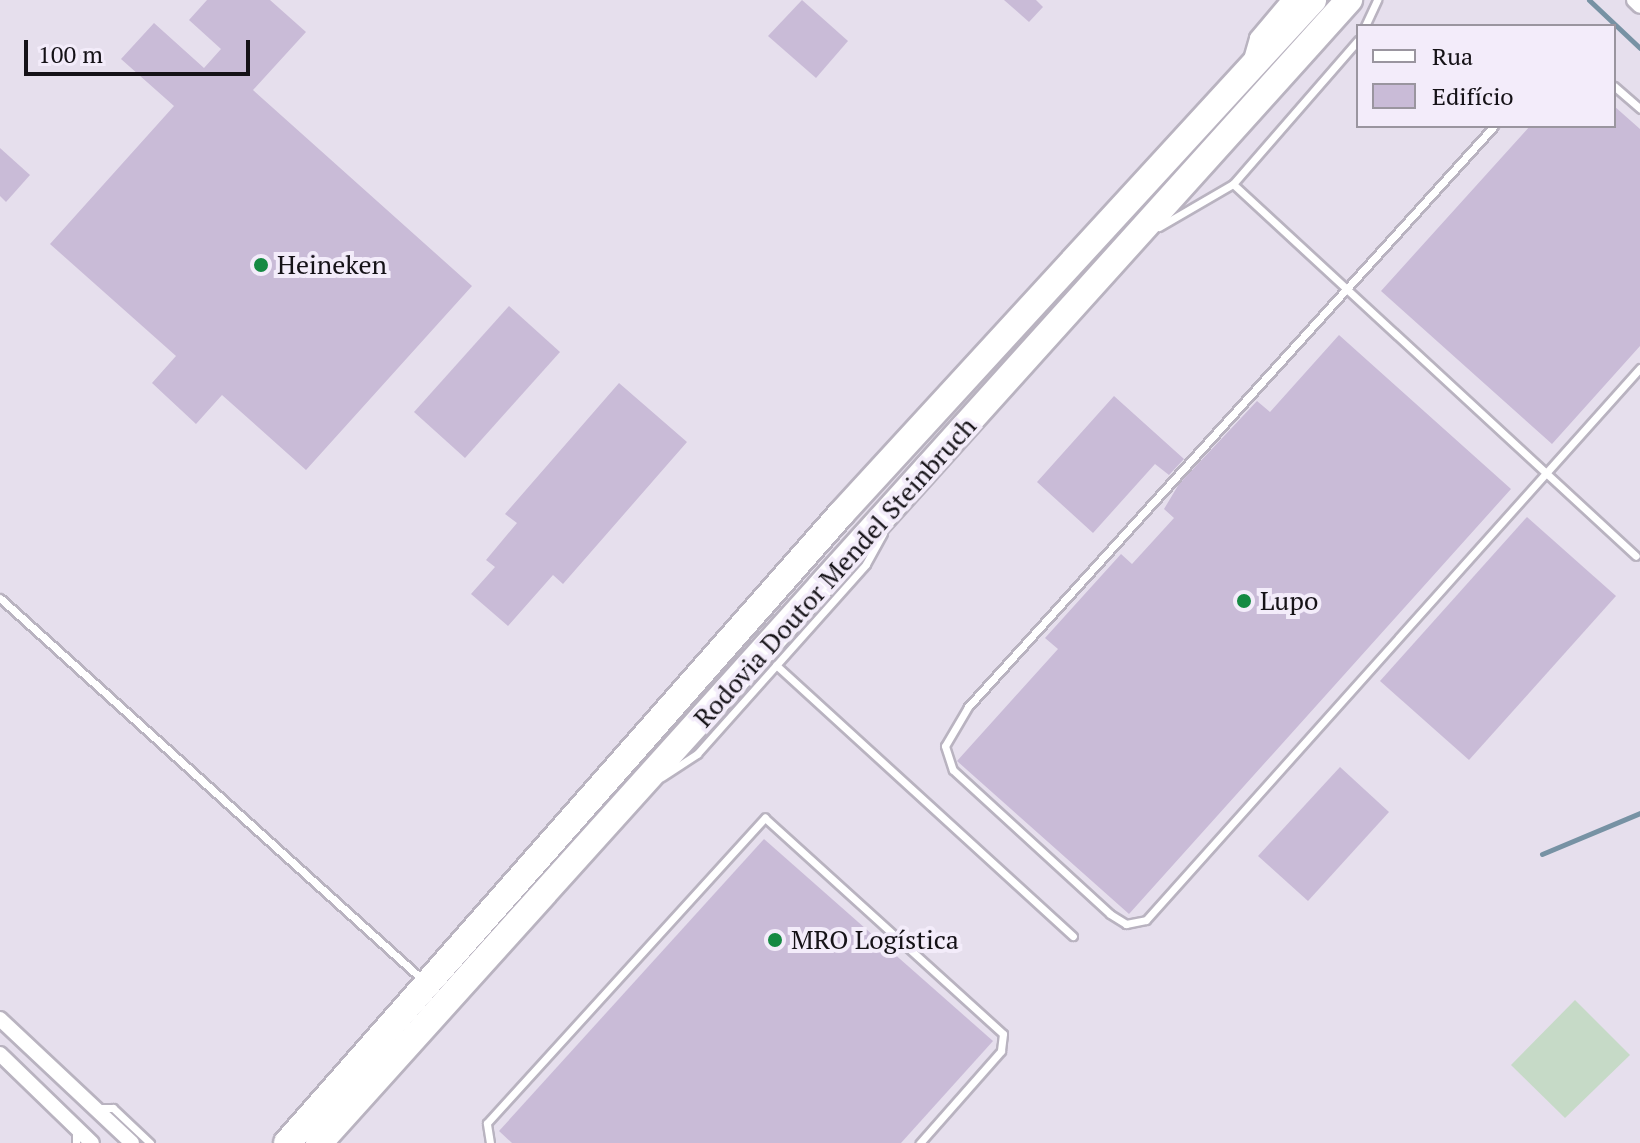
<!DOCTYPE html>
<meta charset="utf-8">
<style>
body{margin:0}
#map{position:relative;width:1640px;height:1143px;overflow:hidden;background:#e6dfed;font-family:"PT Serif",serif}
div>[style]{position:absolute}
.green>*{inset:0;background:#c6dac7}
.stream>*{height:5px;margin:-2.5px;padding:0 2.5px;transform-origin:2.5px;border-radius:2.5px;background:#7792a4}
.building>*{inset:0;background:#c9bbd7}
.roads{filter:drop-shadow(2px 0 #b9b3c0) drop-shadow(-2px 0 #b9b3c0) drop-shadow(0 2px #b9b3c0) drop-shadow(0 -2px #b9b3c0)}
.lane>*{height:7px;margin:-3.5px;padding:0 3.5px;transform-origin:3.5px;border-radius:3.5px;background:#fff}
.street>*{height:14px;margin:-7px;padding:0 7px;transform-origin:7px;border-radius:7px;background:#fff}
.highway>*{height:26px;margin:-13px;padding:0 13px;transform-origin:13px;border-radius:13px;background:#fff}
.dots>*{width:22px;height:22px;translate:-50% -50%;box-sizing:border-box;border:4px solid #f3ecfa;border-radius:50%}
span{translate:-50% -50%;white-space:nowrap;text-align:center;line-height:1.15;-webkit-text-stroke:8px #f3ecfa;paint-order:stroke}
.poi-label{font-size:26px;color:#151217}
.left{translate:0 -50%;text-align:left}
.street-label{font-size:26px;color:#151217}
.legend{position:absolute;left:1356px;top:24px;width:260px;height:104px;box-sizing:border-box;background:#f3ecfa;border:2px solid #9a959f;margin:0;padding:10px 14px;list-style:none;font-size:24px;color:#151217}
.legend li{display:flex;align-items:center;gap:16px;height:40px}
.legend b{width:40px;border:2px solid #9a959f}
.scale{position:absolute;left:24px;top:40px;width:226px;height:36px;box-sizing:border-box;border:4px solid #151217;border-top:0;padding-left:10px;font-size:24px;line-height:28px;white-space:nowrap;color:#151217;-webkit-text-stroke:6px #f3ecfa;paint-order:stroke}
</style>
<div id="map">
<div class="green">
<div style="clip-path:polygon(1575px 1000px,1630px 1055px,1565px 1118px,1511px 1065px)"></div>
</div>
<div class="stream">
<div style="left:1589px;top:0;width:70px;rotate:43.3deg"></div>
<div style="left:1542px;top:854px;width:106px;rotate:-22.7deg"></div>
</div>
<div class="building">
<div style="clip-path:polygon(207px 0,270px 0,306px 32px,253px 90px,472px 286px,306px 470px,222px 395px,196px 424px,152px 383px,176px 356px,50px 244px,174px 106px,121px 59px,154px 23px,204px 68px,221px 49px,189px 20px)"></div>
<div style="clip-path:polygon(802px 0,848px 41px,816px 78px,768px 36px)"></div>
<div style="clip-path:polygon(1004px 0,1036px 0,1043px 7px,1029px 22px)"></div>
<div style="clip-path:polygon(1614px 106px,1640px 129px,1640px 346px,1552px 444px,1381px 291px,1530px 126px,1614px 126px)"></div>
<div style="clip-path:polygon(0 148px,30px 175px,6px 202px,0 196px)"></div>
<div style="clip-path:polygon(509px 306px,560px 352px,465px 458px,414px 412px)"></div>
<div style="clip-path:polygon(1339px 335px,1511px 489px,1129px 914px,957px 761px,1058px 649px,1045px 638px,1121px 554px,1132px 564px,1174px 518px,1164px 509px,1179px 484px,1257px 401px,1270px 412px)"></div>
<div style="clip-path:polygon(619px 383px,687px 442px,563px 584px,553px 575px,508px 626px,471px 594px,495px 567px,486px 560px,517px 523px,505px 514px)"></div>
<div style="clip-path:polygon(1114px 396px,1184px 459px,1169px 475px,1155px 464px,1093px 533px,1037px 482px)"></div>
<div style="clip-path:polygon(1527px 517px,1616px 596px,1469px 760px,1380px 681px)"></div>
<div style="clip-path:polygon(1340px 767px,1389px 812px,1308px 901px,1258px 856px)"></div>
<div style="clip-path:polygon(764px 839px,993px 1041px,901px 1143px,512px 1143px,499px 1131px)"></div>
</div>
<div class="roads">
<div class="lane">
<div style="left:1365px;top:26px;width:29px;rotate:-65deg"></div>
<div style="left:1614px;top:86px;width:35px;rotate:41deg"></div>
<div style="left:1494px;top:126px;width:784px;rotate:132.16deg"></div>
<div style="left:968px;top:707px;width:45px;rotate:120.5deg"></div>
<div style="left:945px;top:746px;width:25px;rotate:72deg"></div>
<div style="left:953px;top:770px;width:213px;rotate:42.5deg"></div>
<div style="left:1110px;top:914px;width:19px;rotate:32deg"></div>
<div style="left:1126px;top:924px;width:20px;rotate:-11deg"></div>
<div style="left:1146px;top:920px;width:741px;rotate:-48.17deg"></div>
<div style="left:1233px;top:184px;width:548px;rotate:42.71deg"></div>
<div style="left:1159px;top:227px;width:86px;rotate:-30.2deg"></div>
<div style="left:1233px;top:184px;width:191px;rotate:-49deg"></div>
<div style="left:0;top:598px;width:573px;rotate:42.1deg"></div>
<div style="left:776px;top:665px;width:402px;rotate:42.4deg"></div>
<div style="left:662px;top:777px;width:42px;rotate:-33.3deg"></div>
<div style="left:697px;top:754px;width:254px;rotate:-48.3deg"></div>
<div style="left:866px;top:564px;width:35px;rotate:-61deg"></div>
<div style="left:98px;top:1108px;width:15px"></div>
<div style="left:113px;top:1108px;width:51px;rotate:43.4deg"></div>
<div style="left:76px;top:1143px;width:13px;rotate:-90deg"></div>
<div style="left:490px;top:1143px;width:20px;rotate:-99deg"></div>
<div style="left:487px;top:1123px;width:413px;rotate:-47.7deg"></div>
<div style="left:765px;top:818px;width:321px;rotate:42.2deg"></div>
<div style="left:1003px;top:1034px;width:17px;rotate:97deg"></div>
<div style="left:1001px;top:1051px;width:123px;rotate:131.4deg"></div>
</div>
<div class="street">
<div style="left:1634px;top:0;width:8px;rotate:45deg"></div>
<div style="left:1250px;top:63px;width:26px;rotate:-74deg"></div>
<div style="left:1257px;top:38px;width:50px;rotate:-49.9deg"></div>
<div style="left:0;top:1019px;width:181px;rotate:43.2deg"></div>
<div style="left:0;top:1054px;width:128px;rotate:44.1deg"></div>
</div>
<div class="highway">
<div style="left:287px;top:1143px;width:838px;rotate:-48.63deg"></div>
<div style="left:841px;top:514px;width:698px;rotate:-47.44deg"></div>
<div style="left:319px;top:1143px;width:1539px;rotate:-47.98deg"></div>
</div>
</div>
<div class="dots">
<div style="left:261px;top:265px;background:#158a43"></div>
<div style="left:1244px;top:601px;background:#158a43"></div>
<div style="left:775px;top:940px;background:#158a43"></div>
</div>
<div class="poi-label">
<span class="left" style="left:277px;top:265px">Heineken</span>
<span class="left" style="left:1260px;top:601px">Lupo</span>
<span class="left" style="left:791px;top:940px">MRO Logística</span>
</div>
<div class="street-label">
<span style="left:835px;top:572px;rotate:-48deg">Rodovia Doutor Mendel Steinbruch</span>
</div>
<ul class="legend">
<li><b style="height:10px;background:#fff"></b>Rua</li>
<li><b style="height:22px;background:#c9bbd7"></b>Edifício</li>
</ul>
<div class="scale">100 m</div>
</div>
